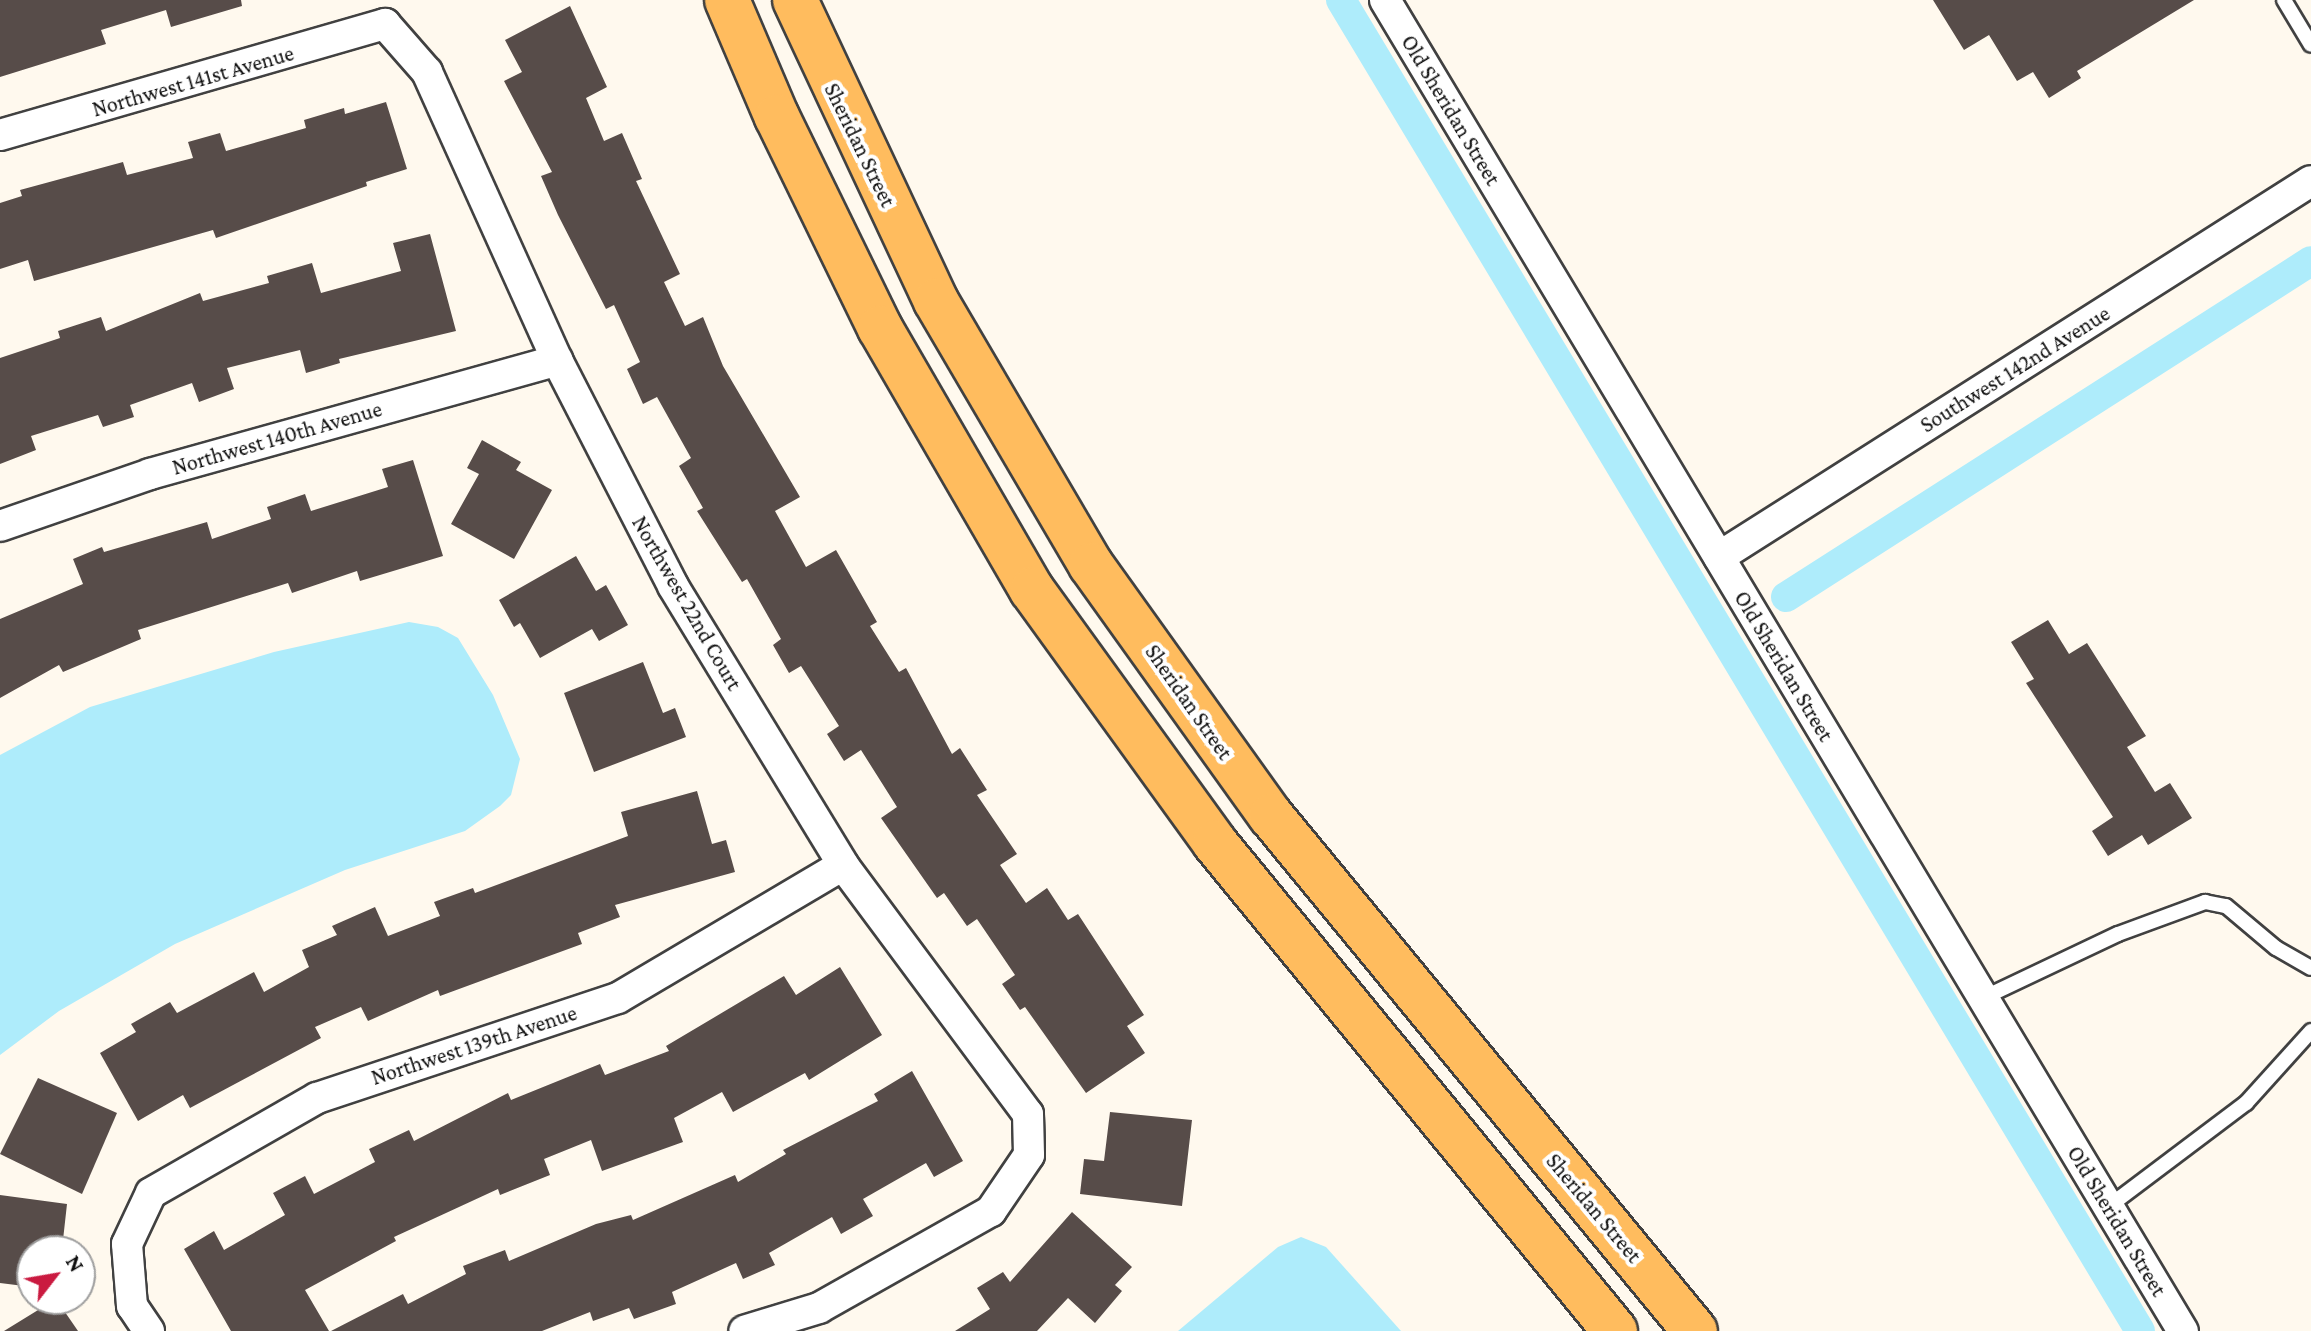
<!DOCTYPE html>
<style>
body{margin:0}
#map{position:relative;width:2311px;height:1331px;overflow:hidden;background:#fff9ee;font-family:"Crimson Pro",serif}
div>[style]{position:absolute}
.water>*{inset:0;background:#aeecfb}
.canal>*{height:30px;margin:-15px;padding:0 15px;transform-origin:15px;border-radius:15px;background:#aeecfb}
.building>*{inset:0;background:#574c49}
.roads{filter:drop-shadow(2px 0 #414141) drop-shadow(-2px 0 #414141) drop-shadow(0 2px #414141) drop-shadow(0 -2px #414141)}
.lane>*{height:14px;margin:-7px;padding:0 7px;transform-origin:7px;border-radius:7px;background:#fff}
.street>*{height:30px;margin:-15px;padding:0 15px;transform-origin:15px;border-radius:15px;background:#fff}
.primary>*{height:44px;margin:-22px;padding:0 22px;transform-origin:22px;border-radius:22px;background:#ffbc5e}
span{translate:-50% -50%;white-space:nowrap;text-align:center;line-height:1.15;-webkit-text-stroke:8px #fff;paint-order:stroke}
.street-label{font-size:22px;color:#0e0e0e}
.north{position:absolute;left:16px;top:1235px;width:80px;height:80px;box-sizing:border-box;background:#fff;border:2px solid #9f9f9f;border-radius:50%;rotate:59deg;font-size:22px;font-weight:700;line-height:32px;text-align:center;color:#0e0e0e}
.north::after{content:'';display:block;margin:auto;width:28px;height:36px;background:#ca1a40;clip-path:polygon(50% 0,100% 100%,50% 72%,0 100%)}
</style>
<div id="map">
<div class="water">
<div style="clip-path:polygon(409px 622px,438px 627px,458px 638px,493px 695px,520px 759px,511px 795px,500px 806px,465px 831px,345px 870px,175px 944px,59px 1011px,0 1055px,0 755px,90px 707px,274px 652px)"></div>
<div style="clip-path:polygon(1301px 1237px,1326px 1247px,1401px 1331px,1178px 1331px,1278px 1247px)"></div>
</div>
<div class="canal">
<div style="left:1341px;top:0;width:1552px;rotate:59.02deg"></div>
<div style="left:1786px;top:597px;width:623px;rotate:-32.62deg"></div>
</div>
<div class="building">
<div style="clip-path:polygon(0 0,241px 0,242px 6px,171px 27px,166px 10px,101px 30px,106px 44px,0 77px)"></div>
<div style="clip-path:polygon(1933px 0,2194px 0,2077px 71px,2081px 78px,2049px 98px,2033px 72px,2017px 81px,1989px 35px,1964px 50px)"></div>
<div style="clip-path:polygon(570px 6px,607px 87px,586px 98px,604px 141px,622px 133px,642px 179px,636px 181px,680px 274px,664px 282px,685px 326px,703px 317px,723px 366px,800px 497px,775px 511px,806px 567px,836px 550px,877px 622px,870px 626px,899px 672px,906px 668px,952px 754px,960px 748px,987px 790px,977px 795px,1017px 854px,1000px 865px,1026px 903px,1047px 888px,1068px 920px,1078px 914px,1144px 1015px,1127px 1026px,1145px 1053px,1086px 1093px,1025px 1007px,1020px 1010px,1002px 984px,1015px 975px,977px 919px,967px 926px,944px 893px,937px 898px,881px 818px,897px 807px,861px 750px,844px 761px,827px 734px,839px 726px,801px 666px,789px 673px,773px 645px,781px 639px,747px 579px,742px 582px,697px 511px,703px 508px,679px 466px,691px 458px,657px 397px,643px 404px,627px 369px,640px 362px,614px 305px,606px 309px,558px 215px,541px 176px,552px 172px,504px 81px,522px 72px,505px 40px)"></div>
<div style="clip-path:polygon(386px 102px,407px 169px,366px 182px,367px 186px,216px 238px,213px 230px,34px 281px,28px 260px,0 269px,0 203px,22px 196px,20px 190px,123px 162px,127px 175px,193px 158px,188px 142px,220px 133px,226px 151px,306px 128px,304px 120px,344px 108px,345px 114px)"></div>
<div style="clip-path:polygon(430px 234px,456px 331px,339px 359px,340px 363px,306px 373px,300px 350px,227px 368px,234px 389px,199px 402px,192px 383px,130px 405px,134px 417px,103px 427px,98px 415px,31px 436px,36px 450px,0 464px,0 358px,60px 338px,58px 331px,101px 317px,106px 331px,200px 293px,203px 301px,269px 283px,267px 276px,312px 263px,321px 293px,401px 271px,393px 243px)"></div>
<div style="clip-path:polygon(482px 440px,521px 462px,516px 470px,552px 490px,514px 559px,451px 524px,479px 474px,467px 468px)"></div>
<div style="clip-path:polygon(413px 460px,443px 556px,360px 581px,357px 571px,292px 593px,288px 583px,138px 630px,141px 639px,63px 672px,59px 665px,0 698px,0 619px,83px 584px,73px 559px,102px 547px,104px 552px,207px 522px,212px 539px,271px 519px,267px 507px,305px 494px,311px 511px,388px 487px,382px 469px)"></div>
<div style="clip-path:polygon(576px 556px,596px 591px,606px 585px,628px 625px,599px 641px,592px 629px,540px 658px,520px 623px,514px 627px,499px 600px)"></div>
<div style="clip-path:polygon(2048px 620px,2069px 654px,2087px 643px,2146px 736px,2127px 747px,2155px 792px,2170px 783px,2192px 818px,2148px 845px,2142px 835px,2108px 856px,2092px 831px,2113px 817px,2026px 683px,2034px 679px,2011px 642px)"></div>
<div style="clip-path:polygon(643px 662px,663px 713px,675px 708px,686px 737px,594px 772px,564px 693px)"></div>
<div style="clip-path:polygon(697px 791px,712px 844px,726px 840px,735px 872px,615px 905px,620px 917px,578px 933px,582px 944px,440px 996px,438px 990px,368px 1021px,361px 1007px,315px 1027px,321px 1038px,190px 1108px,183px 1095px,138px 1121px,100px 1053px,136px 1032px,131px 1024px,170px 1002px,177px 1013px,254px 972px,264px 992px,309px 967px,302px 950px,337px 935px,332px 926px,375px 907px,388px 936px,440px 916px,434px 902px,473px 888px,475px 893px,628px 836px,621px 812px)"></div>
<div style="clip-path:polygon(840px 967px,882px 1035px,809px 1080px,805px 1073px,733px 1112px,722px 1092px,674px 1118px,683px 1142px,602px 1171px,591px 1140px,544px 1159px,550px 1175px,500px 1195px,498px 1189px,394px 1237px,396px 1241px,305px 1290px,329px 1331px,231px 1331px,184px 1249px,214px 1231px,224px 1250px,285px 1215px,273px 1193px,305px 1176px,314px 1194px,375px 1162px,369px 1149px,409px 1130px,414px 1141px,508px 1093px,511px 1100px,600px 1064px,605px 1075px,669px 1051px,666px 1046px,784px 976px,796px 995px)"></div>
<div style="clip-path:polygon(912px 1071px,963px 1161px,934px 1177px,926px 1163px,863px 1199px,873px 1216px,841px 1234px,832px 1217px,769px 1253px,775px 1265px,743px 1279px,736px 1263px,672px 1292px,676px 1304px,634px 1319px,629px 1308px,593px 1321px,590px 1312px,542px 1331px,331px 1331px,403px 1294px,408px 1304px,466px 1274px,463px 1266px,505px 1250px,509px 1261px,596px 1224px,631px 1215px,633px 1220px,735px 1175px,738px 1182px,786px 1154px,783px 1150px,878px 1101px,874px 1094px)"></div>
<div style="clip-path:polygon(38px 1078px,117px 1113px,82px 1194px,0 1154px)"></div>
<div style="clip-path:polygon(1110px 1112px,1192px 1120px,1182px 1206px,1080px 1194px,1084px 1159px,1104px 1161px)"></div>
<div style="clip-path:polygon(0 1195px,67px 1204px,62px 1249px,32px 1251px,32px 1287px,0 1283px)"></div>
<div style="clip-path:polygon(1072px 1212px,1132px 1267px,1115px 1285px,1122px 1291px,1095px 1323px,1068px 1298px,1037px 1331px,955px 1331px,990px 1309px,977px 1288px,1003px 1272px,1010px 1282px)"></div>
<div style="clip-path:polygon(56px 1299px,78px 1331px,4px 1331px)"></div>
</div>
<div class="roads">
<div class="lane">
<div style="left:2284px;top:0;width:52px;rotate:59deg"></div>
<div style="left:1983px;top:998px;width:149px;rotate:-25.4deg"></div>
<div style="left:2118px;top:934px;width:93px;rotate:-20.2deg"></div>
<div style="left:2205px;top:902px;width:21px;rotate:11deg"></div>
<div style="left:2226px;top:906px;width:65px;rotate:40deg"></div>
<div style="left:2276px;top:948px;width:40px;rotate:29.7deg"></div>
<div style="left:2108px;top:1207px;width:173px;rotate:-37deg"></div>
<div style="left:2246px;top:1103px;width:97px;rotate:-47.9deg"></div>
</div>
<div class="street">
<div style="left:1385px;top:0;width:1552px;rotate:59.06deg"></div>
<div style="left:0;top:135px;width:401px;rotate:-16.1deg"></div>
<div style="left:385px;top:24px;width:64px;rotate:48.8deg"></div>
<div style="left:427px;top:72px;width:316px;rotate:65.7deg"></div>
<div style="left:557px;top:360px;width:254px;rotate:62.8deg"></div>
<div style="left:673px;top:586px;width:327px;rotate:58.6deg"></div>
<div style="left:843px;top:865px;width:310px;rotate:53.4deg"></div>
<div style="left:1028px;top:1114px;width:41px;rotate:88.6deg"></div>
<div style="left:1029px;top:1155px;width:68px;rotate:124.2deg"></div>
<div style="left:991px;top:1211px;width:197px;rotate:150.6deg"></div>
<div style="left:819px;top:1308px;width:78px;rotate:163deg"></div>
<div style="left:0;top:526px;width:159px;rotate:-19.1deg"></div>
<div style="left:150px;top:474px;width:423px;rotate:-15.6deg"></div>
<div style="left:1719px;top:557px;width:701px;rotate:-32.42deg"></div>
<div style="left:149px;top:1331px;width:30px;rotate:-124deg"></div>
<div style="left:132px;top:1306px;width:62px;rotate:-94.6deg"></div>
<div style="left:127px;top:1244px;width:56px;rotate:-64.8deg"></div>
<div style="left:151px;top:1193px;width:191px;rotate:-29.8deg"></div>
<div style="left:317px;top:1098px;width:317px;rotate:-18.4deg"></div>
<div style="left:618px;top:998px;width:261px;rotate:-30.6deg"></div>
</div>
<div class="primary">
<div style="left:727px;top:0;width:127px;rotate:66.9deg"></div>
<div style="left:777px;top:117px;width:235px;rotate:64deg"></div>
<div style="left:880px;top:328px;width:303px;rotate:59.9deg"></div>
<div style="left:1032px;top:590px;width:312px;rotate:54.1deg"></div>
<div style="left:1215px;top:843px;width:631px;rotate:50.66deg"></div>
<div style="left:795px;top:0;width:332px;rotate:64.9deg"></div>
<div style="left:936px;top:301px;width:306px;rotate:59.6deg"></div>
<div style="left:1091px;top:565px;width:309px;rotate:54.4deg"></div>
<div style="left:1271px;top:816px;width:667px;rotate:50.54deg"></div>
</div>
</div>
<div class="street-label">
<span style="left:193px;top:81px;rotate:-16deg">Northwest 141st Avenue</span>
<span style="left:1451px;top:110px;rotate:59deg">Old Sheridan Street</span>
<span style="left:860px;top:145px;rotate:64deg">Sheridan Street</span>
<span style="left:2015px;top:369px;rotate:-32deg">Southwest 142nd Avenue</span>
<span style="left:277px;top:438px;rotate:-16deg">Northwest 140th Avenue</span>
<span style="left:687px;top:603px;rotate:60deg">Northwest 22nd Court</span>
<span style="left:1784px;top:666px;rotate:59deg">Old Sheridan Street</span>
<span style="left:1189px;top:702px;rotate:55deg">Sheridan Street</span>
<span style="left:474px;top:1045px;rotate:-18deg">Northwest 139th Avenue</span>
<span style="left:1594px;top:1208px;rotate:50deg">Sheridan Street</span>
<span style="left:2117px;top:1221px;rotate:59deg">Old Sheridan Street</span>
</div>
<div class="north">N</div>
</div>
